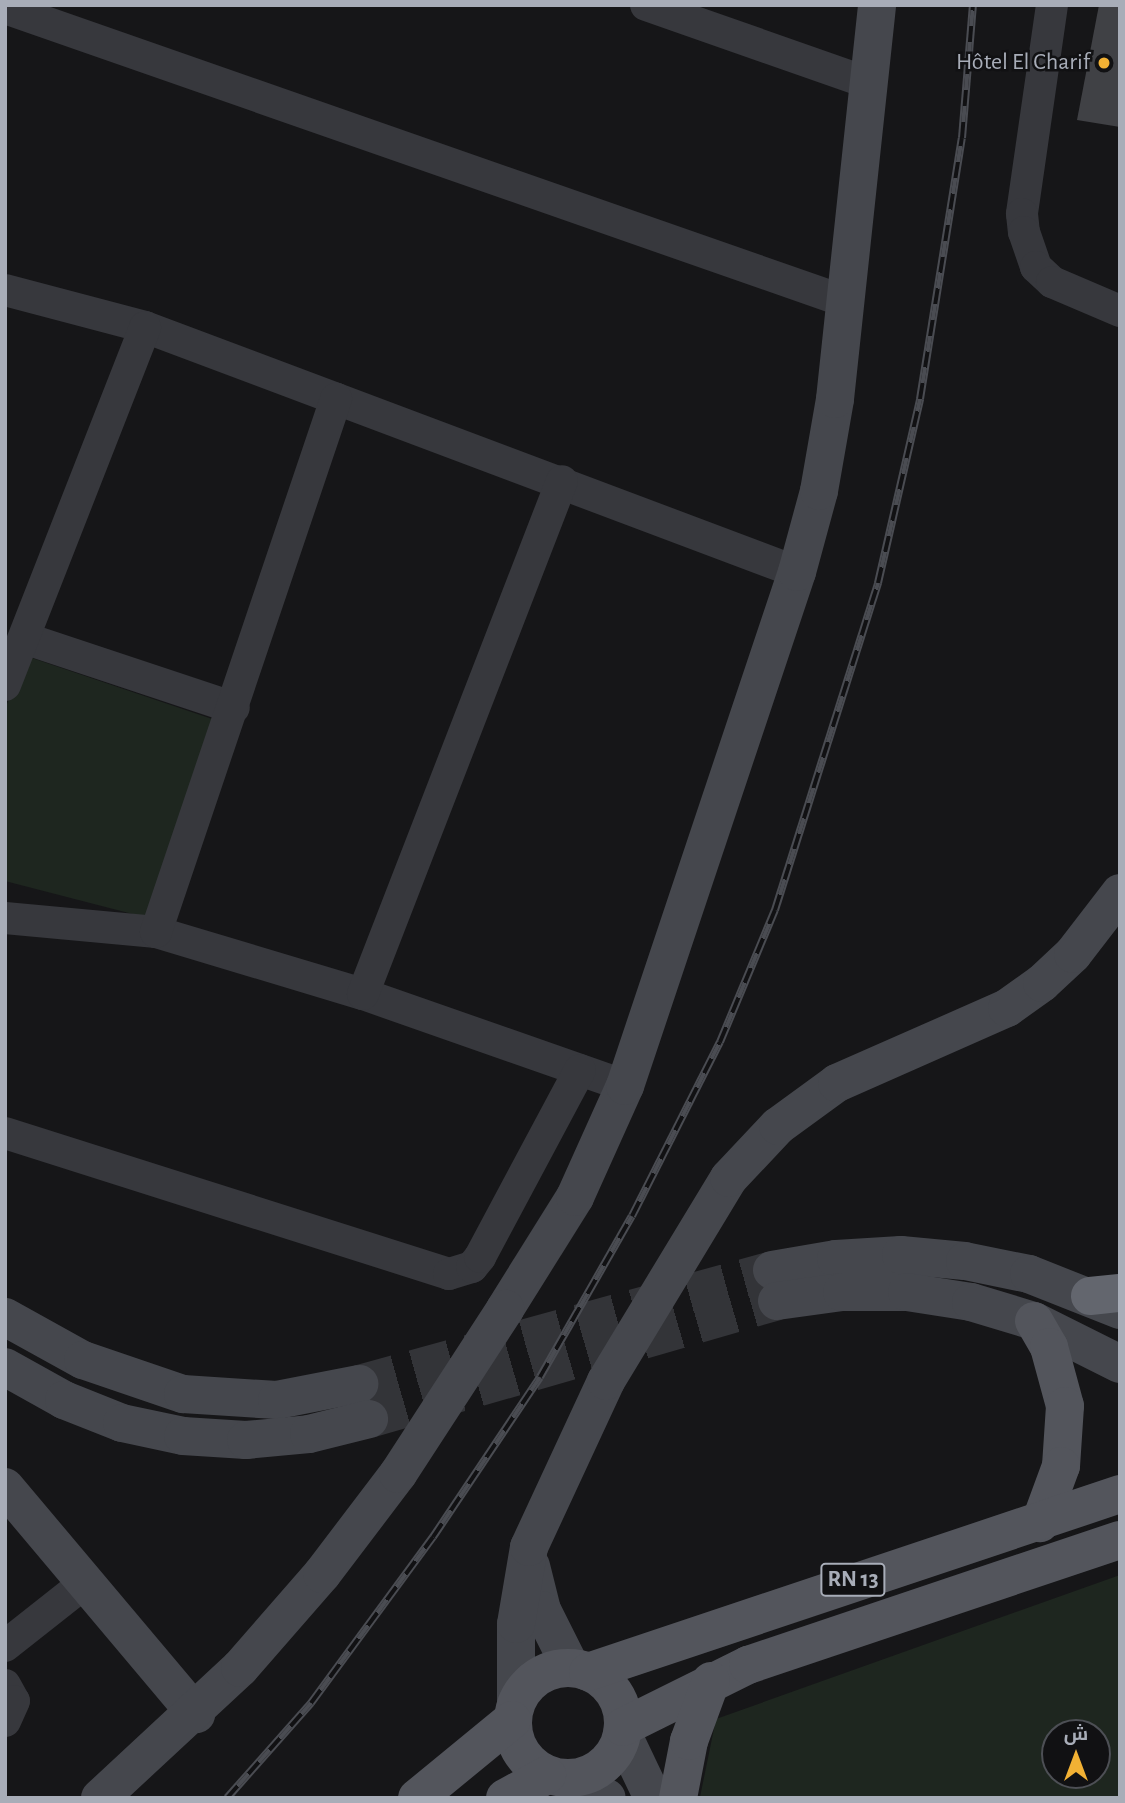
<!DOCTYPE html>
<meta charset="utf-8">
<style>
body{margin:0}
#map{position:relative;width:1125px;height:1803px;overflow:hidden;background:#161618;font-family:"Alegreya Sans",Cairo,sans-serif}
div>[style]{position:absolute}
.green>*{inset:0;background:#1e261f}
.building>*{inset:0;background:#404145}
.secondary-tunnel>*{height:38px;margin-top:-19px;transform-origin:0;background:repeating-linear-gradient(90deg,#333438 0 38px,transparent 0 57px)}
.street>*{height:32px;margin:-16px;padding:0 16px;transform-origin:16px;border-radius:16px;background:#37383d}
.secondary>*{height:38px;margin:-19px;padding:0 19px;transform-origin:19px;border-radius:19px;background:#45474d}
.primary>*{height:38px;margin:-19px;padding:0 19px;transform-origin:19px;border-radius:19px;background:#53555c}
.primary>.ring{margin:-19px;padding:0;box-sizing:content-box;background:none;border:38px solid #53555c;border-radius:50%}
.highway>*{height:38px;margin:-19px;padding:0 19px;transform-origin:19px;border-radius:19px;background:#63666e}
.rail>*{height:8px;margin-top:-4px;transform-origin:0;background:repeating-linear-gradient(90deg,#111113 0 16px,#4a4c52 0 32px);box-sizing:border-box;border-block:2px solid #4a4c52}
.secondary-bridge>*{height:38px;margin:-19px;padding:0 19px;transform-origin:19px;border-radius:19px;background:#45474d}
.dots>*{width:19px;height:19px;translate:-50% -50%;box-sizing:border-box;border:4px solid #111113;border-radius:50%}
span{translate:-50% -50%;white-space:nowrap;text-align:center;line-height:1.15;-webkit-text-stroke:5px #111113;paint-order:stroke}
.shield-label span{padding:2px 5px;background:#111113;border:2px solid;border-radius:5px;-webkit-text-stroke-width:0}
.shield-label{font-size:23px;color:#a8adb8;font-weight:700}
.poi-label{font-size:24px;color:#a8adb8}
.right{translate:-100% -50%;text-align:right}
.frame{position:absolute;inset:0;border:7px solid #a8adb8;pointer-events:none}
.north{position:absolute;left:1041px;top:1719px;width:70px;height:70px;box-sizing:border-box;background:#111113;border:2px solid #4d4f55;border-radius:50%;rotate:0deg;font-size:19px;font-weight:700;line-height:28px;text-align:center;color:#a8adb8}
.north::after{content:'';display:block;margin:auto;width:24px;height:32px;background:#f2b134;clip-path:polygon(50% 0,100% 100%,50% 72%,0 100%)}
</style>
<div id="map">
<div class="green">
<div style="clip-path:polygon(26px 656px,221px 722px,152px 919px,5px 881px,5px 709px)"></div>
<div style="clip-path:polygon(evenodd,1120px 1575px,1120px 1798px,700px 1797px,716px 1719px,1120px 1575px,1055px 1733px,1097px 1733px,1097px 1775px,1055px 1775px,1055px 1733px)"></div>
</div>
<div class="building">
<div style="clip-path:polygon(1099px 5px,1120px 5px,1120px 127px,1077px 120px)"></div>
</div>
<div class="secondary-tunnel">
<div style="left:359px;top:1384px;width:428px;rotate:-15.4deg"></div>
<div style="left:369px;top:1419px;width:425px;rotate:-16.1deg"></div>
</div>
<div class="street">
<div style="left:646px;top:5px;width:236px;rotate:19.3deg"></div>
<div style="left:1052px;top:5px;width:211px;rotate:98.2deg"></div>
<div style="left:1022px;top:214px;width:18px;rotate:84deg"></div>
<div style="left:1024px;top:232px;width:37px;rotate:71deg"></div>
<div style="left:1036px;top:267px;width:22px;rotate:43deg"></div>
<div style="left:1052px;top:282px;width:74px;rotate:23.1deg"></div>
<div style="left:5px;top:8px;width:889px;rotate:19.25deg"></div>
<div style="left:5px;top:290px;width:145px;rotate:14.8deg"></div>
<div style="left:145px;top:327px;width:697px;rotate:20.59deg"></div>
<div style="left:24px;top:638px;width:221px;rotate:18.4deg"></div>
<div style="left:5px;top:685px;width:384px;rotate:-68.6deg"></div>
<div style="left:5px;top:918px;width:152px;rotate:5.3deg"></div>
<div style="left:156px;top:932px;width:216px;rotate:16.7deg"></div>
<div style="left:363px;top:994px;width:278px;rotate:19.3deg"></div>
<div style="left:156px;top:932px;width:563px;rotate:-71.34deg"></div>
<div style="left:363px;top:994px;width:550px;rotate:-68.8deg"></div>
<div style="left:5px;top:1133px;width:466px;rotate:17.6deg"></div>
<div style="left:449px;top:1274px;width:24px;rotate:-17deg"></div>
<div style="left:472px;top:1267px;width:13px;rotate:-51deg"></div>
<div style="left:480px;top:1257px;width:212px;rotate:-61.9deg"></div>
<div style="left:5px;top:1646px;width:103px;rotate:-38.3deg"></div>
<div style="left:5px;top:1685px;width:18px;rotate:61deg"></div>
<div style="left:14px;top:1701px;width:22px;rotate:114deg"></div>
</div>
<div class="secondary">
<div style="left:772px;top:1270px;width:65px;rotate:-9.8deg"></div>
<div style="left:836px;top:1259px;width:65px;rotate:-3.5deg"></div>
<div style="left:901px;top:1255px;width:64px;rotate:5.4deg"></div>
<div style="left:965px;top:1261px;width:65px;rotate:11.5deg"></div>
<div style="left:1029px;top:1274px;width:98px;rotate:21.6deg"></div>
<div style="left:777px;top:1301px;width:66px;rotate:-7.9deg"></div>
<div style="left:842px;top:1292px;width:65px"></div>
<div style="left:907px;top:1292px;width:65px;rotate:8.9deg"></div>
<div style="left:971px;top:1302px;width:66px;rotate:16.8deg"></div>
<div style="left:1034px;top:1321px;width:96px;rotate:26.6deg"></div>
<div style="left:505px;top:1309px;width:132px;rotate:-58deg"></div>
<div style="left:575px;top:1197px;width:122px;rotate:-65.8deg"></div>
<div style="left:625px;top:1086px;width:542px;rotate:-71.5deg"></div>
<div style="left:797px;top:572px;width:84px;rotate:-74.8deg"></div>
<div style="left:819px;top:491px;width:93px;rotate:-80.1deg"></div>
<div style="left:835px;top:399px;width:396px;rotate:-83.9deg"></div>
<div style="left:5px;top:1317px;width:89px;rotate:28.9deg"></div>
<div style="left:83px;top:1360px;width:106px;rotate:18.8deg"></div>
<div style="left:183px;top:1394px;width:94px;rotate:3.7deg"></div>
<div style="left:277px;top:1400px;width:84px;rotate:-11deg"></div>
<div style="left:5px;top:1367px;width:68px;rotate:29.2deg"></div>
<div style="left:64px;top:1400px;width:62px;rotate:21.6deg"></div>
<div style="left:122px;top:1423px;width:62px;rotate:12deg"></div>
<div style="left:183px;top:1436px;width:63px;rotate:3.6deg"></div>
<div style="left:246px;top:1440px;width:63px;rotate:-5.4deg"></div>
<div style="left:309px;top:1434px;width:62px;rotate:-14deg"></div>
<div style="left:5px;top:1487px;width:297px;rotate:49.9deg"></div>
<div style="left:531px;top:1566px;width:45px;rotate:76deg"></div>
<div style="left:542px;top:1610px;width:65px;rotate:63.4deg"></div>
<div style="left:516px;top:1703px;width:79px;rotate:-90deg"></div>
<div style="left:516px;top:1624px;width:78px;rotate:-80.4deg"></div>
<div style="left:529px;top:1547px;width:183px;rotate:-65.1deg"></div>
<div style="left:606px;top:1381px;width:237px;rotate:-58.8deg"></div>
<div style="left:729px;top:1178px;width:71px;rotate:-46.7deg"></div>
<div style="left:778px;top:1126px;width:73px;rotate:-36.1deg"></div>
<div style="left:837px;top:1083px;width:186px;rotate:-23.8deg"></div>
<div style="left:1007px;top:1008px;width:43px;rotate:-35.5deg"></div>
<div style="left:1042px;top:983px;width:42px;rotate:-43.1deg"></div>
<div style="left:1073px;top:954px;width:77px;rotate:-52.4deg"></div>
<div style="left:622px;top:1733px;width:72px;rotate:64.5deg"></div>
<div style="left:564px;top:1778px;width:47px;rotate:24.9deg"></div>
<div style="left:100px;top:1798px;width:191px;rotate:-42.9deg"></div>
<div style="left:240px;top:1668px;width:125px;rotate:-48.9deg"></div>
<div style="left:322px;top:1574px;width:126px;rotate:-52.8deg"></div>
</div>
<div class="primary">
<div style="left:1034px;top:1321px;width:30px;rotate:60deg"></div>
<div style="left:1049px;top:1347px;width:61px;rotate:74.8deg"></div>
<div style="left:1065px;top:1406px;width:60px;rotate:93.8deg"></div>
<div style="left:1061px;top:1466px;width:61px;rotate:110.2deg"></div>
<div class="ring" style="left:513px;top:1668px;width:72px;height:72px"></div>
<div style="left:588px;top:1672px;width:561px;rotate:-18.5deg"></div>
<div style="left:623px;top:1727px;width:140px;rotate:-26.4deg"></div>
<div style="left:748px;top:1665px;width:392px;rotate:-18.6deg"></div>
<div style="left:417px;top:1798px;width:123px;rotate:-39.4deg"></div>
<div style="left:505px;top:1798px;width:48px;rotate:-28.7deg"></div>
<div style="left:678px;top:1798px;width:58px;rotate:-79.1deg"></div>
<div style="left:689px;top:1741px;width:64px;rotate:-69.9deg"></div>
</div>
<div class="highway">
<div style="left:1090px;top:1296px;width:30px;rotate:-6deg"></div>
</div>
<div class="rail">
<div style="left:227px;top:1798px;width:127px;rotate:-48.5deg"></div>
<div style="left:311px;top:1703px;width:206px;rotate:-53.7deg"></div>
<div style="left:433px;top:1537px;width:192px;rotate:-56.2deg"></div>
<div style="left:540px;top:1377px;width:185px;rotate:-60.3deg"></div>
<div style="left:632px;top:1216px;width:195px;rotate:-63.2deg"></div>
<div style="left:720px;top:1042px;width:143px;rotate:-67.4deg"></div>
<div style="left:775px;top:910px;width:343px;rotate:-72.5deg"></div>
<div style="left:878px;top:583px;width:189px;rotate:-77.1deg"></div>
<div style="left:920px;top:399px;width:264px;rotate:-80.9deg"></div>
<div style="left:962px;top:138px;width:133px;rotate:-85.3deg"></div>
</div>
<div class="secondary-bridge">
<div style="left:398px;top:1474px;width:197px;rotate:-57deg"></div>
</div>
<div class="dots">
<div style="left:1104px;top:63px;background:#f2b134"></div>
</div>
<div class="shield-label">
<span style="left:853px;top:1580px">RN 13</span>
</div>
<div class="poi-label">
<span class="right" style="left:1090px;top:63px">Hôtel El Charif</span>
</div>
<div class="frame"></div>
<div class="north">ش</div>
</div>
